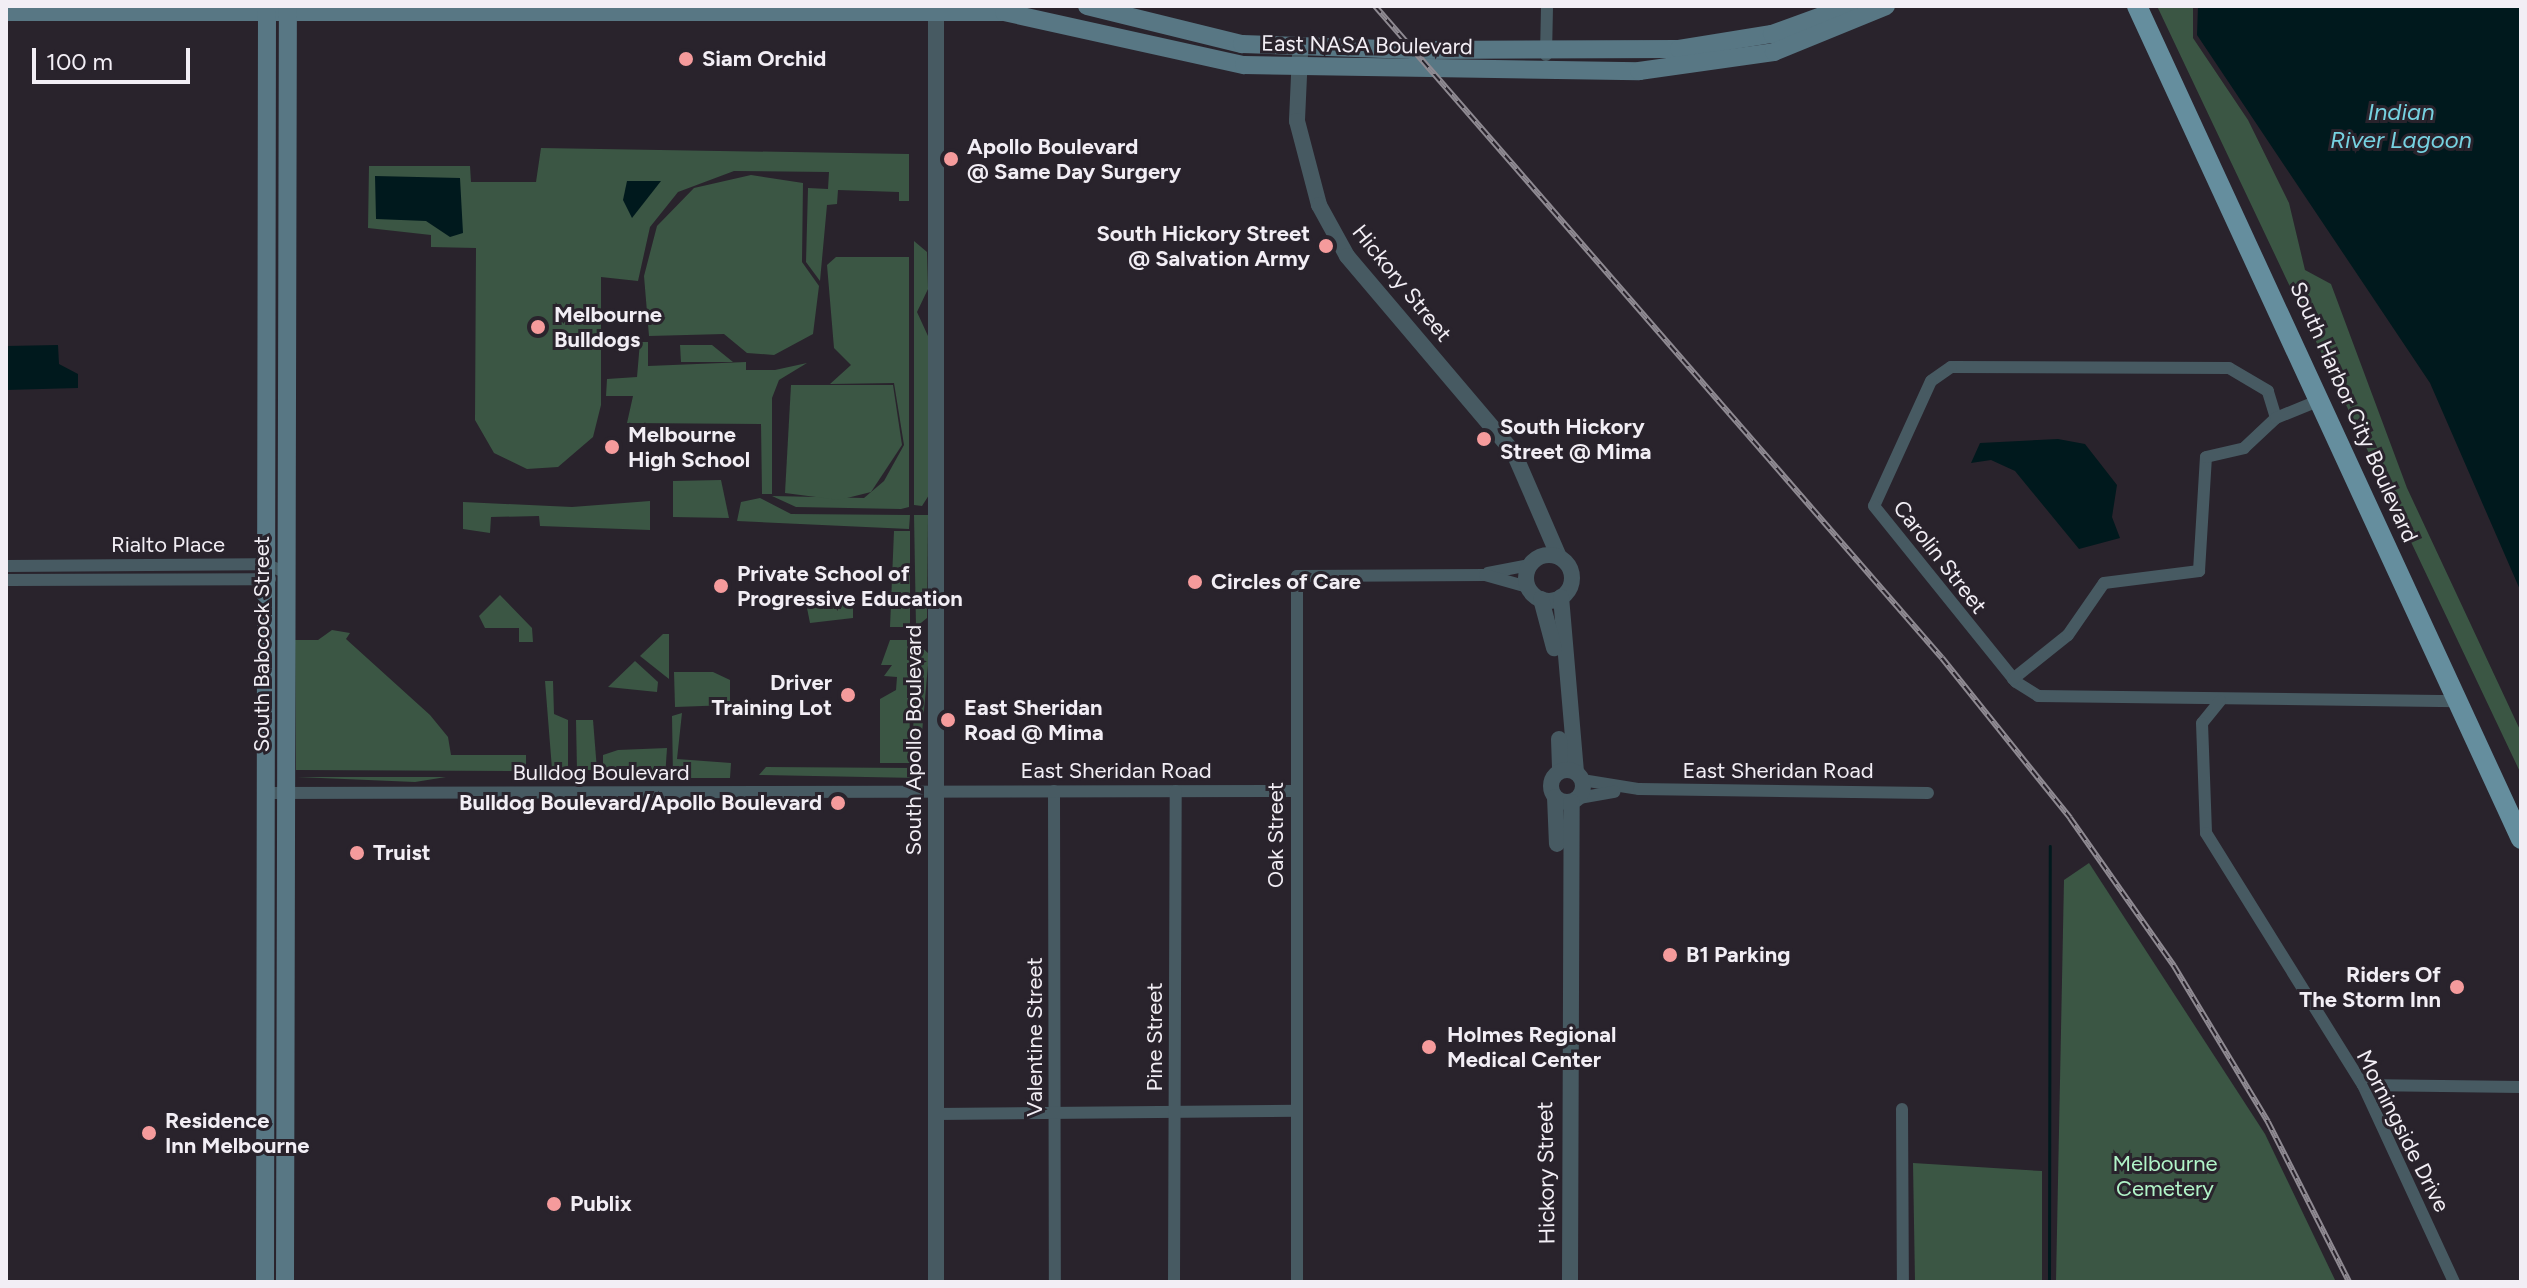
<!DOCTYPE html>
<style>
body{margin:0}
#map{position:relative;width:2527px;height:1288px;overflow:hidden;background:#29232c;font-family:Figtree,sans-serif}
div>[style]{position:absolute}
.green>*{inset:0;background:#3b5644}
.water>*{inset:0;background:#00191d}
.stream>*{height:3px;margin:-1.5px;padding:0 1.5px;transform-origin:1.5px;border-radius:1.5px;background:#00191d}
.minor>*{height:12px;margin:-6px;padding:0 6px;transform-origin:6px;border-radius:6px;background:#475a62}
.tertiary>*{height:16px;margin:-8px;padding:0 8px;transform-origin:8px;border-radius:8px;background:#475a62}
.tertiary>.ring{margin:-8px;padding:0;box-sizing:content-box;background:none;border:16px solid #475a62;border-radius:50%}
.secondary>*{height:18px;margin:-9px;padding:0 9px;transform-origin:9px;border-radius:9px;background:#587784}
.primary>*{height:20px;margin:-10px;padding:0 10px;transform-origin:10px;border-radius:10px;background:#658e9e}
.rail>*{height:6px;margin-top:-3px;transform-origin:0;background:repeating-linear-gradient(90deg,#29232c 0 9px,#8f8a92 0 18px);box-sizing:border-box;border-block:2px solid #8f8a92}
.dots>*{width:22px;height:22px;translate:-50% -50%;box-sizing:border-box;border:4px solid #29232c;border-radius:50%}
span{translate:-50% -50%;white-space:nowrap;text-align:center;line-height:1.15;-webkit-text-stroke:6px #29232c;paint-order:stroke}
.street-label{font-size:22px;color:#f2eef5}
.poi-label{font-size:22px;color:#f2eef5;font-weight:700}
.left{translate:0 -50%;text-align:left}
.right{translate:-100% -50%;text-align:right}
.park-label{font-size:22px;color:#b1f4c8}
.water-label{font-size:24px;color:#76d2e1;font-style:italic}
.frame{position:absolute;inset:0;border:8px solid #f2eef5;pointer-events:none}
.scale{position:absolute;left:32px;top:48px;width:158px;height:36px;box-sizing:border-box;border:4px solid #f2eef5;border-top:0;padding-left:10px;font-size:24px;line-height:28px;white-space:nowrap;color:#f2eef5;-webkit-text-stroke:6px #29232c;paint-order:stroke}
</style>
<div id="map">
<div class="green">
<div style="clip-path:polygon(2157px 6px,2193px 6px,2193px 38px,2248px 120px,2289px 203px,2305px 270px,2331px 284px,2407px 488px,2521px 732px,2521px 774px)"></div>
<div style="clip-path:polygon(541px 148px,909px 154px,909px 201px,899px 201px,899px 192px,838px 190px,837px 204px,827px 205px,820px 281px,806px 262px,808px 188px,828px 189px,829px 172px,734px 171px,678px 192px,650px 227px,638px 281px,601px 277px,601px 405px,593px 437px,558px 467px,527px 469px,494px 453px,475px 420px,476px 248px,431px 247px,431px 235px,368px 228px,369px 166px,470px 166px,471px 182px,536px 182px)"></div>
<div style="clip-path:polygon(751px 175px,803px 183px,802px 262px,819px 286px,813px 334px,774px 355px,747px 353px,724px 334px,649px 336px,644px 276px,657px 226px,694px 188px)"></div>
<div style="clip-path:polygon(914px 241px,927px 252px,928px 289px,917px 312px,928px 336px,929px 495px,922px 506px,914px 505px)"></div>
<div style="clip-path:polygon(836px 257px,909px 257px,909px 507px,901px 509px,796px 507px,772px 496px,864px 498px,884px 481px,904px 445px,894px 383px,830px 384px,851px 365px,834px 348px,827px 265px)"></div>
<div style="clip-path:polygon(640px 342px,648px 342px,648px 366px,746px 362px,746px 370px,775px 370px,807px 363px,779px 380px,772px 398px,772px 494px,762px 494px,761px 424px,627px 423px,633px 396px,606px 396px,607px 379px,637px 377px)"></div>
<div style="clip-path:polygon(680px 345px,712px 345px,733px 362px,681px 362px)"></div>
<div style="clip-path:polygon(791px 385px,893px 385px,902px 445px,871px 492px,839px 500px,785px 493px)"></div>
<div style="clip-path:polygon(721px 480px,729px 518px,673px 517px,673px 481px)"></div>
<div style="clip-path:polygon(760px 498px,791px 514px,910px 515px,909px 529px,737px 521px,741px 502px)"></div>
<div style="clip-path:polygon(650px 501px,650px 530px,540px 526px,539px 516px,491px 517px,490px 533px,463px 529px,463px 502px,572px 507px)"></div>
<div style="clip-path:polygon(914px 515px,928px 515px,927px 618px,916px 627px)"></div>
<div style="clip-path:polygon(894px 531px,910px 531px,910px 627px,890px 627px)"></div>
<div style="clip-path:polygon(500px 595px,532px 628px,533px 642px,519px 642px,519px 628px,485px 628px,479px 616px)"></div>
<div style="clip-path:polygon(806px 603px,853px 603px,853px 618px,810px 623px)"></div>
<div style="clip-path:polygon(332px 630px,350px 633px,346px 639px,430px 715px,448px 737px,451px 755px,526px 755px,526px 771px,296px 770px,295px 640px,318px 640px)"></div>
<div style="clip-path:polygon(663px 634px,669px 634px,669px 679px,640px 656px)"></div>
<div style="clip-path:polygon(890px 640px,909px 640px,910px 763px,880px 763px,880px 699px,896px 690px,897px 677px,884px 676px,892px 665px,881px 665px)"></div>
<div style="clip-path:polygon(914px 640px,929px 654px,918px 778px,759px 775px,766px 767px,913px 768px)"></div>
<div style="clip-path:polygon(635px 661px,658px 682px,657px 692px,608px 687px)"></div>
<div style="clip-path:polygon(674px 672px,713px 672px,730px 680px,730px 705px,675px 707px)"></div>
<div style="clip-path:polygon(545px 681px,553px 681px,554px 714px,568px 720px,568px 770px,552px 769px)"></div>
<div style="clip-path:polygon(682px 713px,677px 759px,731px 763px,730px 778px,673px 778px,672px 716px)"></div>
<div style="clip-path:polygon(576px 720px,593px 720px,597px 770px,577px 770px)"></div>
<div style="clip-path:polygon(667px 748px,665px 778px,603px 770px,603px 755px,618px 750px)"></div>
<div style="clip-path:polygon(297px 777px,446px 777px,415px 782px)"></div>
<div style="clip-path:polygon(2089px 863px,2265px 1134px,2336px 1282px,2056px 1282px,2064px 880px)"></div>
<div style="clip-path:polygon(1913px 1163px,2042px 1171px,2042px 1282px,1915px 1282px)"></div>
</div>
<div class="water">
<div style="clip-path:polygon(2198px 6px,2521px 6px,2521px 592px,2430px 383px,2197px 35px)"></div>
<div style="clip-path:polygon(375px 176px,460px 178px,463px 233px,450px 237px,426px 221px,376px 219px)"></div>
<div style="clip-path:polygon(627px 181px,661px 181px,632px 218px,623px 200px)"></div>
<div style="clip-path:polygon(58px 345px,59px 364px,78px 374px,78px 388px,6px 390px,6px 346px)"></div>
<div style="clip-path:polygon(2058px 439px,2085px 444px,2117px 485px,2112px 517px,2120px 538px,2079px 549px,2015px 471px,1991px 460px,1971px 463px,1980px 443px)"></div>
</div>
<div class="stream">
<div style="left:2049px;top:1282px;width:436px;rotate:-89.9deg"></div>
</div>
<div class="minor">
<div style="left:1546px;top:55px;width:49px;rotate:-88.8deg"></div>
<div style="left:2276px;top:418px;width:28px;rotate:-107deg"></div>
<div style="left:2268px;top:391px;width:45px;rotate:-149.5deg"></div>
<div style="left:2229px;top:368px;width:278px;rotate:-179.8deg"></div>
<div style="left:1951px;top:367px;width:24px;rotate:145deg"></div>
<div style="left:1931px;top:381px;width:137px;rotate:114.5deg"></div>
<div style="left:1874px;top:506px;width:226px;rotate:51.1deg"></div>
<div style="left:2016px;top:682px;width:26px;rotate:32deg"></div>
<div style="left:2038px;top:696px;width:422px;rotate:0.7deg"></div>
<div style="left:6px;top:566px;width:259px;rotate:-0.4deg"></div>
<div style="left:265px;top:564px;width:24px;rotate:22deg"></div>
<div style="left:1488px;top:573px;width:42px;rotate:-11deg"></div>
<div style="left:6px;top:580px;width:264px;rotate:-0.2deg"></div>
<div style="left:2013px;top:679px;width:70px;rotate:-38.7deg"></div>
<div style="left:2068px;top:635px;width:63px;rotate:-55.3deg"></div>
<div style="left:2104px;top:583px;width:96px;rotate:-7.2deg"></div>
<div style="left:2199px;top:571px;width:114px;rotate:-86.5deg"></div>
<div style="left:2206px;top:457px;width:39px;rotate:-13deg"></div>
<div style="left:2244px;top:448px;width:44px;rotate:-43.2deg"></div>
<div style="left:2276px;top:418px;width:48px;rotate:-22.2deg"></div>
<div style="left:2220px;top:701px;width:28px;rotate:129deg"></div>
<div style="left:2202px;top:723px;width:110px;rotate:87.9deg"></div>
<div style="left:2206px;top:833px;width:297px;rotate:58.1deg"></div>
<div style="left:2363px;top:1085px;width:217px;rotate:65.2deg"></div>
<div style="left:1582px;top:780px;width:58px;rotate:9deg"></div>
<div style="left:1639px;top:789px;width:289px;rotate:0.8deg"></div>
<div style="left:1054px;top:791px;width:491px;rotate:89.9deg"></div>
<div style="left:265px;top:793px;width:1030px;rotate:-0.11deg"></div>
<div style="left:1579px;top:798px;width:36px;rotate:-10deg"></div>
<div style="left:2363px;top:1085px;width:158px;rotate:0.7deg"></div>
<div style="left:1902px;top:1109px;width:173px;rotate:89.7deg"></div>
<div style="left:936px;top:1114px;width:361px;rotate:-0.5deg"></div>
<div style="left:1174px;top:1282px;width:491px;rotate:-89.8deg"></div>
<div style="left:1297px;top:1282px;width:706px;rotate:-90deg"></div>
<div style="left:1297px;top:576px;width:188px;rotate:-0.3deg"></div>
<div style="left:1485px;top:575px;width:45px;rotate:15.6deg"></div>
</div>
<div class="tertiary">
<div style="left:936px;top:6px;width:1276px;rotate:90deg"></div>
<div style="left:1300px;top:54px;width:67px;rotate:92.6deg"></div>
<div style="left:1297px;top:121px;width:87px;rotate:75.3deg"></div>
<div style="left:1319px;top:205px;width:58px;rotate:61.2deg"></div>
<div style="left:1347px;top:256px;width:258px;rotate:49.7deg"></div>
<div style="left:1514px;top:453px;width:113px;rotate:66.6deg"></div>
<div class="ring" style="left:1526px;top:555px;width:30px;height:30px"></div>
<div style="left:1561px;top:597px;width:176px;rotate:85.1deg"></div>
<div style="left:1541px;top:599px;width:51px;rotate:75.1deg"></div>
<div style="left:1559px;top:739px;width:32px;rotate:88deg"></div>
<div class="ring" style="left:1551px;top:770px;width:16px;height:16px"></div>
<div style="left:1555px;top:797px;width:47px;rotate:87.6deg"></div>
<div style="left:1570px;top:1282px;width:480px;rotate:-89.8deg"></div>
</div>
<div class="secondary">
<div style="left:1087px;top:6px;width:160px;rotate:13.8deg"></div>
<div style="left:1242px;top:44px;width:171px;rotate:2deg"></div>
<div style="left:1413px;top:50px;width:266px;rotate:-0.2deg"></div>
<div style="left:1679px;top:49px;width:94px;rotate:-9.2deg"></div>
<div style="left:1772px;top:34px;width:82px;rotate:-20deg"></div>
<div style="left:6px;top:12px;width:998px"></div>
<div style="left:1004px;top:12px;width:246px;rotate:12.5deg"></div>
<div style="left:1244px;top:65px;width:395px;rotate:0.9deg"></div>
<div style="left:1639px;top:71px;width:136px;rotate:-8deg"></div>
<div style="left:1774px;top:52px;width:121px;rotate:-22.3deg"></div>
<div style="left:265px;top:1282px;width:1276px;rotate:-89.91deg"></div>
<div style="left:285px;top:1282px;width:1276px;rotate:-89.87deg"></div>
</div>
<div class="primary">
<div style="left:2137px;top:6px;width:917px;rotate:65.25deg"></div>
</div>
<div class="rail">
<div style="left:1375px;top:6px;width:864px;rotate:48.99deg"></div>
<div style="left:1942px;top:658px;width:205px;rotate:51.3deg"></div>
<div style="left:2070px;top:818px;width:181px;rotate:54.9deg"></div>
<div style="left:2174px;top:966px;width:182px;rotate:58.9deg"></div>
<div style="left:2268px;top:1122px;width:179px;rotate:63.1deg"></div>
</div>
<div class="dots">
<div style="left:686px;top:59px;background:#f59b9c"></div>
<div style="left:951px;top:159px;background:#f59b9c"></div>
<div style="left:1326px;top:246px;background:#f59b9c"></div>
<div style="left:538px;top:327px;background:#f59b9c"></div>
<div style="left:1484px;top:439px;background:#f59b9c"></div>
<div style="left:612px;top:447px;background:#f59b9c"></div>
<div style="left:1195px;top:582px;background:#f59b9c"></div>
<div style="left:721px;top:586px;background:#f59b9c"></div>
<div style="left:848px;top:695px;background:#f59b9c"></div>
<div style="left:948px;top:720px;background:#f59b9c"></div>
<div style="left:838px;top:803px;background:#f59b9c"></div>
<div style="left:357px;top:853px;background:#f59b9c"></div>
<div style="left:1670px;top:955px;background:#f59b9c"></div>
<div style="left:2457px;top:987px;background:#f59b9c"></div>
<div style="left:1429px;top:1047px;background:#f59b9c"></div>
<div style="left:149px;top:1133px;background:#f59b9c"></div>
<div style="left:554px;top:1204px;background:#f59b9c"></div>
</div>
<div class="street-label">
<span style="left:1367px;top:45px;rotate:1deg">East NASA Boulevard</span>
<span style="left:1402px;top:283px;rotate:51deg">Hickory Street</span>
<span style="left:2354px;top:412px;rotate:66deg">South Harbor City Boulevard</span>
<span style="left:168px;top:545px">Rialto Place</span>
<span style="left:1940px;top:557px;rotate:52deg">Carolin Street</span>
<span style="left:262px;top:644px;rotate:-90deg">South Babcock Street</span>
<span style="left:914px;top:740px;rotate:-90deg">South Apollo Boulevard</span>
<span style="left:1116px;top:771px">East Sheridan Road</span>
<span style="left:1778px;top:771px">East Sheridan Road</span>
<span style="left:601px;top:773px">Bulldog Boulevard</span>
<span style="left:1276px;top:835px;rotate:-90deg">Oak Street</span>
<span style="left:1035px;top:1037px;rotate:-90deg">Valentine Street</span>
<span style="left:1155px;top:1037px;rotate:-90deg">Pine Street</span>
<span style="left:2403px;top:1131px;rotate:63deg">Morningside Drive</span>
<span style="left:1546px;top:1173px;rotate:-91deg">Hickory Street</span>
</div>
<div class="poi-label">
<span class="left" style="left:702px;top:59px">Siam Orchid</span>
<span class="left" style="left:967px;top:159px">Apollo Boulevard<br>@ Same Day Surgery</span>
<span class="right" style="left:1310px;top:246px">South Hickory Street<br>@ Salvation Army</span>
<span class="left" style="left:554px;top:327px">Melbourne<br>Bulldogs</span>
<span class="left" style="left:1500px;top:439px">South Hickory<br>Street @ Mima</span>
<span class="left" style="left:628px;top:447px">Melbourne<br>High School</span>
<span class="left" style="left:737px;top:586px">Private School of<br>Progressive Education</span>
<span class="left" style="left:1211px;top:582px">Circles of Care</span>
<span class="right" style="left:832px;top:695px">Driver<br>Training Lot</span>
<span class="left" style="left:964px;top:720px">East Sheridan<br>Road @ Mima</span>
<span class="right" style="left:822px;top:803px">Bulldog Boulevard/Apollo Boulevard</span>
<span class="left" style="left:373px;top:853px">Truist</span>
<span class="left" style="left:1686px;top:955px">B1 Parking</span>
<span class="right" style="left:2441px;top:987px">Riders Of<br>The Storm Inn</span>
<span class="left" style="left:1447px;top:1047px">Holmes Regional<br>Medical Center</span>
<span class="left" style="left:165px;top:1133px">Residence<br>Inn Melbourne</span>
<span class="left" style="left:570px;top:1204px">Publix</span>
</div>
<div class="park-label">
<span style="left:2165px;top:1176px">Melbourne<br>Cemetery</span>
</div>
<div class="water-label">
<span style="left:2401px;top:126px">Indian<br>River Lagoon</span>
</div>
<div class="frame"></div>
<div class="scale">100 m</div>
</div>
